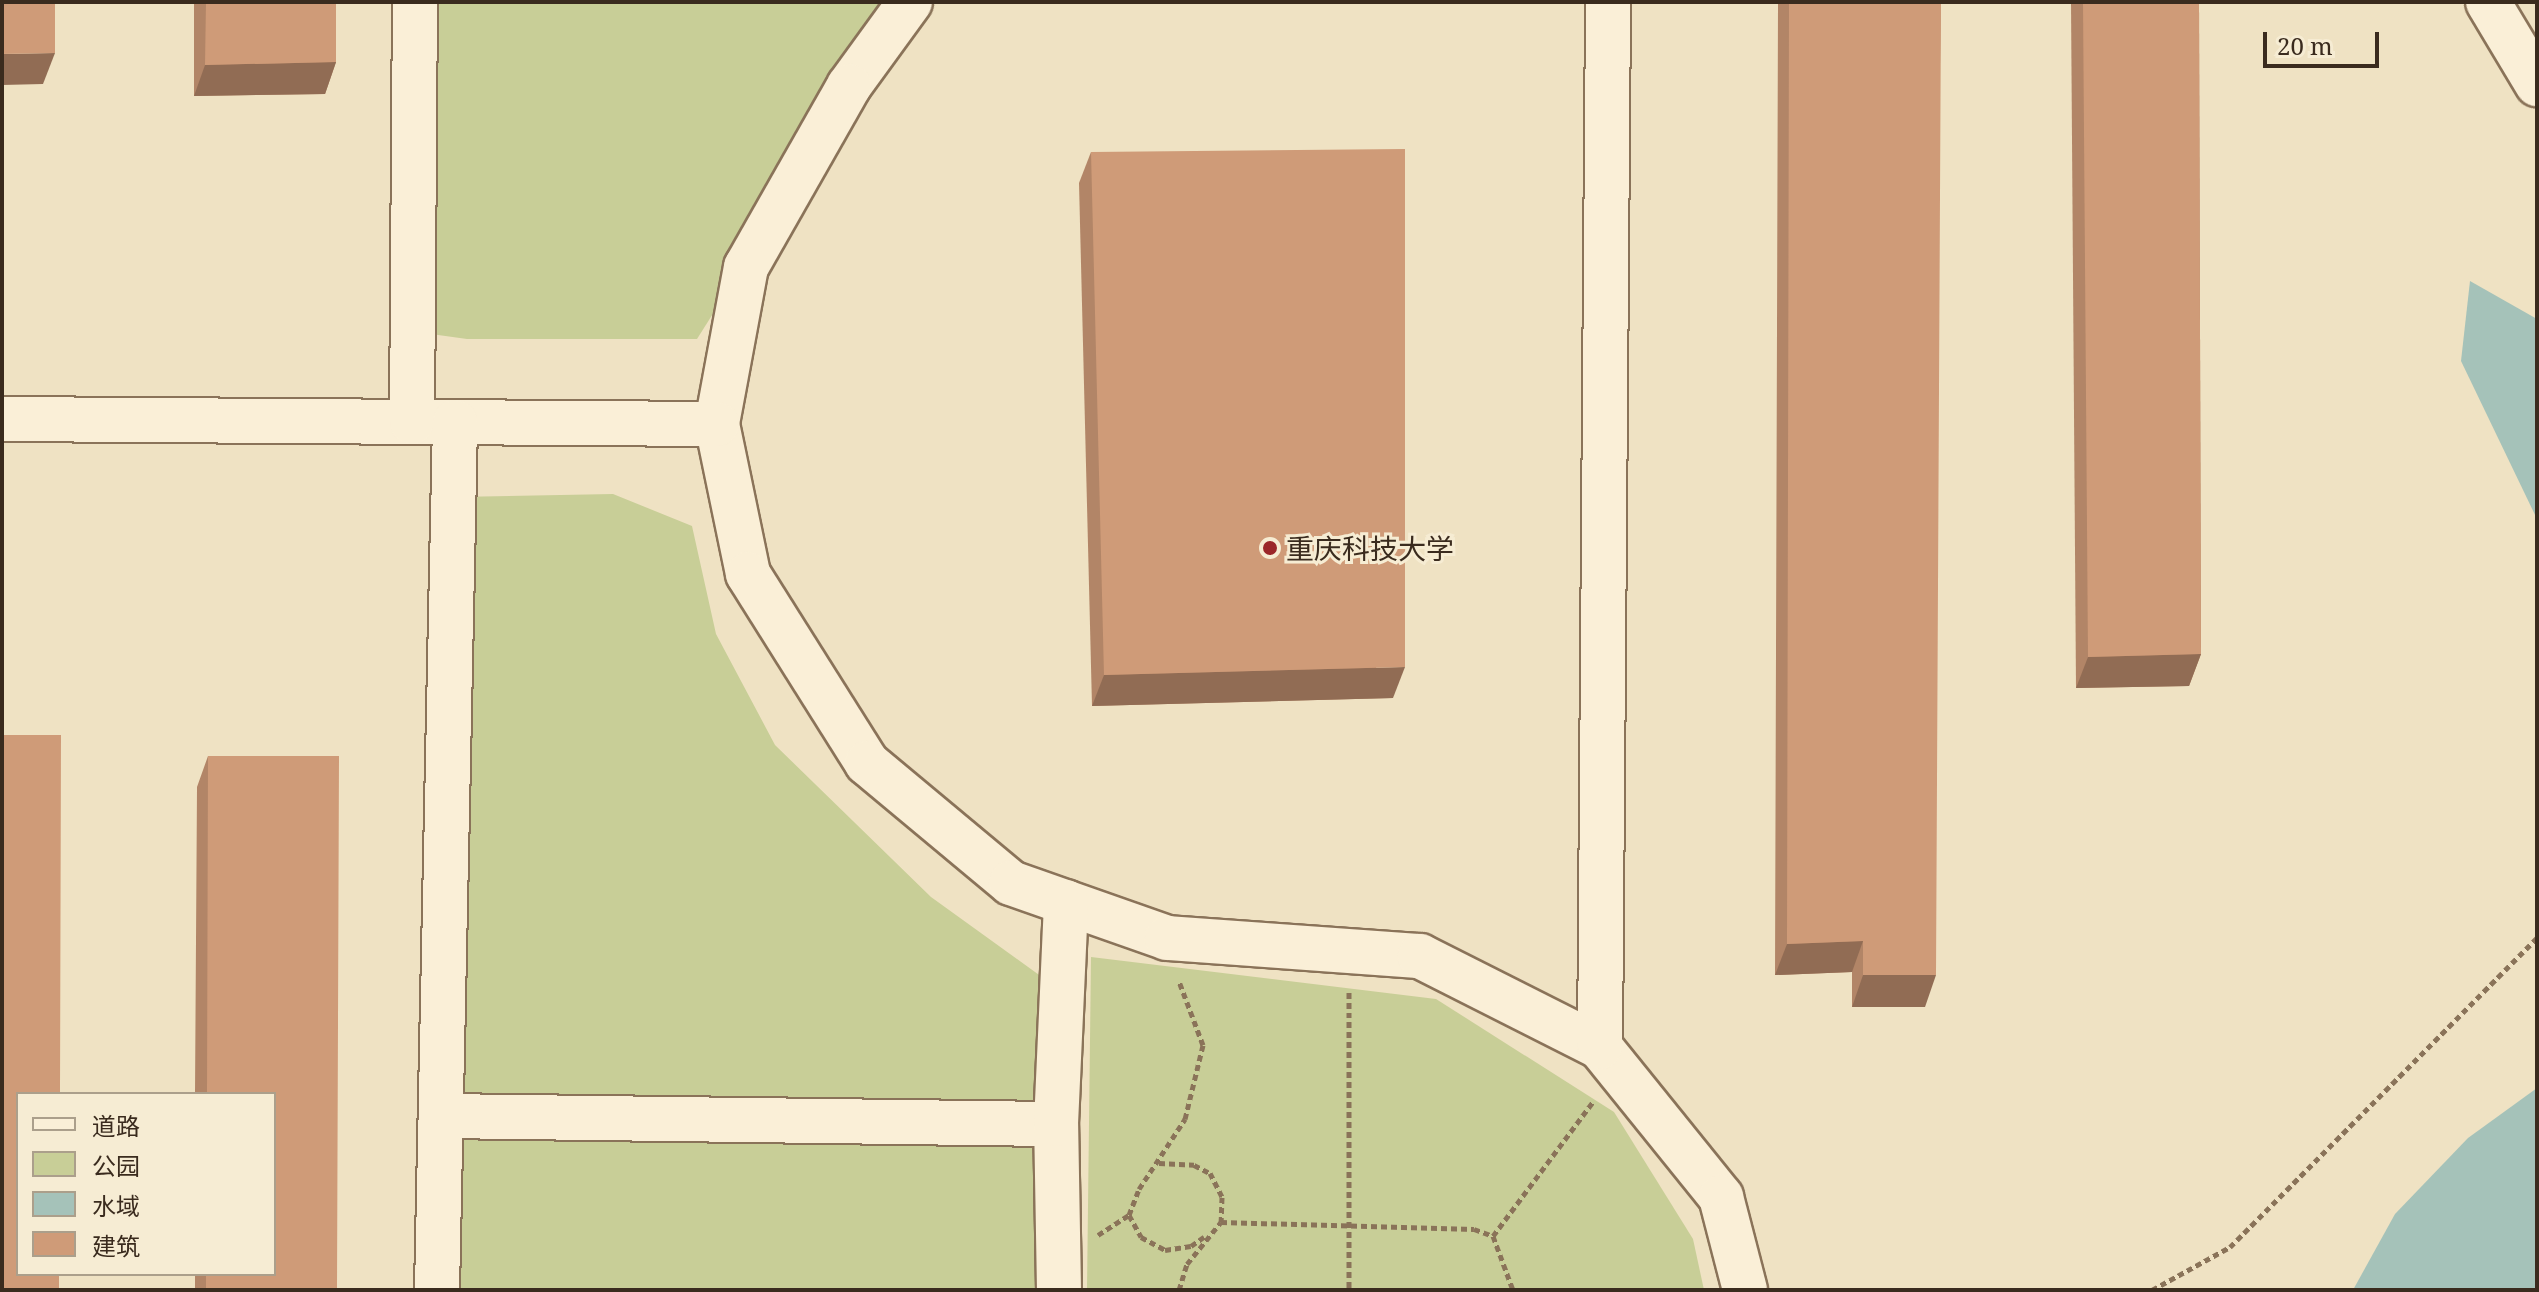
<!DOCTYPE html>
<meta charset="utf-8">
<style>
body{margin:0}
#map{position:relative;width:2539px;height:1292px;overflow:hidden;background:#efe2c3;font-family:"Noto Serif","Noto Sans SC",serif}
div>[style]{position:absolute}
.green>*{inset:0;background:#c8ce97}
.water>*{inset:0;background:#a5c2b9}
.path>*{height:5px;margin-top:-2.5px;transform-origin:0;background:repeating-linear-gradient(90deg,#8a7359 0 6px,transparent 0 10px)}
.roads{filter:drop-shadow(2px 0 #8a7359) drop-shadow(-2px 0 #8a7359) drop-shadow(0 2px #8a7359) drop-shadow(0 -2px #8a7359)}
.minor>*{height:44px;margin:-22px;padding:0 22px;transform-origin:22px;border-radius:22px;background:#faefd7}
.wall>*{inset:0;background:#b28567}
.shaded-wall>*{inset:0;background:#916c54}
.building>*{inset:0;background:#cf9b78}
.dots>*{width:22px;height:22px;translate:-50% -50%;box-sizing:border-box;border:4px solid #f6ecd3;border-radius:50%}
span{translate:-50% -50%;white-space:nowrap;text-align:center;line-height:1.15;-webkit-text-stroke:6px #f6ecd3;paint-order:stroke}
.poi-label{font-size:28px;color:#3a2b1e}
.left{translate:0 -50%;text-align:left}
.frame{position:absolute;inset:0;border:4px solid #3a2b1e;pointer-events:none}
.legend{position:absolute;left:16px;top:1092px;width:260px;height:184px;box-sizing:border-box;background:#f6ecd3;border:2px solid #ab9f8b;margin:0;padding:10px 14px;list-style:none;font-size:24px;color:#3a2b1e}
.legend li{display:flex;align-items:center;gap:16px;height:40px}
.legend b{width:40px;border:2px solid #ab9f8b}
.scale{position:absolute;left:2263px;top:32px;width:116px;height:36px;box-sizing:border-box;border:4px solid #3a2b1e;border-top:0;padding-left:10px;font-size:24px;line-height:28px;white-space:nowrap;color:#3a2b1e;-webkit-text-stroke:6px #f6ecd3;paint-order:stroke}
</style>
<div id="map">
<div class="green">
<div style="clip-path:polygon(416px 2px,910px 2px,697px 339px,467px 339px,431px 334px)"></div>
<div style="clip-path:polygon(613px 494px,692px 526px,716px 634px,775px 745px,931px 897px,1053px 985px,1059px 1290px,437px 1290px,454px 497px)"></div>
<div style="clip-path:polygon(1091px 957px,1436px 999px,1614px 1112px,1693px 1239px,1704px 1290px,1087px 1290px)"></div>
</div>
<div class="water">
<div style="clip-path:polygon(2470px 281px,2537px 319px,2537px 519px,2461px 361px)"></div>
<div style="clip-path:polygon(2537px 1088px,2537px 1290px,2353px 1290px,2395px 1214px,2468px 1138px)"></div>
</div>
<div class="path">
<div style="left:1349px;top:992px;width:298px;rotate:90deg"></div>
<div style="left:1159px;top:1163px;width:35px;rotate:3deg"></div>
<div style="left:1194px;top:1165px;width:18px;rotate:27deg"></div>
<div style="left:1210px;top:1173px;width:27px;rotate:63deg"></div>
<div style="left:1222px;top:1197px;width:25px;rotate:92deg"></div>
<div style="left:1129px;top:1215px;width:25px;rotate:61deg"></div>
<div style="left:1141px;top:1237px;width:27px;rotate:28deg"></div>
<div style="left:1165px;top:1250px;width:26px;rotate:-9deg"></div>
<div style="left:1191px;top:1246px;width:16px;rotate:-35deg"></div>
<div style="left:1098px;top:1235px;width:37px;rotate:-33deg"></div>
<div style="left:1129px;top:1215px;width:28px;rotate:-69deg"></div>
<div style="left:1139px;top:1189px;width:84px;rotate:-56.7deg"></div>
<div style="left:1185px;top:1119px;width:76px;rotate:-76.3deg"></div>
<div style="left:1203px;top:1045px;width:68px;rotate:-110.6deg"></div>
<div style="left:1493px;top:1236px;width:167px;rotate:-53.3deg"></div>
<div style="left:1179px;top:1290px;width:27px;rotate:-73deg"></div>
<div style="left:1187px;top:1264px;width:54px;rotate:-51deg"></div>
<div style="left:1221px;top:1222px;width:253px;rotate:1.6deg"></div>
<div style="left:1474px;top:1229px;width:20px;rotate:20deg"></div>
<div style="left:1493px;top:1236px;width:58px;rotate:69.7deg"></div>
<div style="left:2152px;top:1290px;width:89px;rotate:-28.9deg"></div>
<div style="left:2230px;top:1247px;width:436px;rotate:-45.2deg"></div>
</div>
<div class="roads">
<div class="minor">
<div style="left:910px;top:2px;width:104px;rotate:126deg"></div>
<div style="left:849px;top:86px;width:208px;rotate:119.6deg"></div>
<div style="left:746px;top:267px;width:160px;rotate:100.5deg"></div>
<div style="left:717px;top:424px;width:153px;rotate:78.3deg"></div>
<div style="left:748px;top:574px;width:223px;rotate:57.8deg"></div>
<div style="left:867px;top:763px;width:187px;rotate:39.8deg"></div>
<div style="left:1011px;top:883px;width:165px;rotate:19.4deg"></div>
<div style="left:1167px;top:938px;width:254px;rotate:4.1deg"></div>
<div style="left:1420px;top:956px;width:202px;rotate:26.8deg"></div>
<div style="left:1600px;top:1047px;width:193px;rotate:51.1deg"></div>
<div style="left:1721px;top:1197px;width:96px;rotate:75.5deg"></div>
<div style="left:2488px;top:2px;width:96px;rotate:59.1deg"></div>
<div style="left:2px;top:419px;width:715px;rotate:0.4deg"></div>
<div style="left:412px;top:422px;width:420px;rotate:-89.6deg"></div>
<div style="left:1600px;top:1047px;width:1045px;rotate:-89.56deg"></div>
<div style="left:441px;top:1116px;width:615px;rotate:0.75deg"></div>
<div style="left:437px;top:1290px;width:868px;rotate:-88.81deg"></div>
<div style="left:1059px;top:1290px;width:166px;rotate:-91deg"></div>
<div style="left:1056px;top:1124px;width:222px;rotate:-87.4deg"></div>
</div>
</div>
<div class="wall">
<div style="clip-path:polygon(194px 2px,336px 2px,336px 62px,325px 94px,194px 96px)"></div>
<div style="clip-path:polygon(1778px 2px,1941px 2px,1925px 1007px,1852px 1007px,1852px 972px,1775px 975px)"></div>
<div style="clip-path:polygon(2071px 2px,2199px 2px,2201px 654px,2189px 686px,2076px 688px)"></div>
<div style="clip-path:polygon(1091px 152px,1393px 698px,1092px 706px,1079px 183px)"></div>
<div style="clip-path:polygon(208px 756px,337px 1290px,195px 1290px,195px 1274px,274px 1274px,274px 1094px,195px 1094px,197px 787px)"></div>
</div>
<div class="shaded-wall">
<div style="clip-path:polygon(55px 53px,43px 84px,2px 85px,2px 54px)"></div>
<div style="clip-path:polygon(336px 62px,325px 94px,194px 96px,205px 65px)"></div>
<div style="clip-path:polygon(2201px 654px,2189px 686px,2076px 688px,2088px 657px)"></div>
<div style="clip-path:polygon(1405px 667px,1393px 698px,1092px 706px,1104px 675px)"></div>
<div style="clip-path:polygon(1863px 941px,1852px 972px,1775px 975px,1787px 944px)"></div>
<div style="clip-path:polygon(1863px 975px,1936px 975px,1925px 1007px,1852px 1007px)"></div>
</div>
<div class="building">
<div style="clip-path:polygon(2px 2px,55px 2px,55px 53px,2px 54px)"></div>
<div style="clip-path:polygon(206px 2px,336px 2px,336px 62px,205px 65px)"></div>
<div style="clip-path:polygon(1789px 2px,1941px 2px,1936px 975px,1863px 975px,1863px 941px,1787px 944px)"></div>
<div style="clip-path:polygon(2083px 2px,2199px 2px,2201px 654px,2088px 657px)"></div>
<div style="clip-path:polygon(1405px 149px,1405px 667px,1104px 675px,1091px 152px)"></div>
<div style="clip-path:polygon(2px 735px,61px 735px,60px 1094px,18px 1094px,18px 1274px,59px 1274px,59px 1290px,2px 1290px)"></div>
<div style="clip-path:polygon(208px 756px,339px 756px,337px 1290px,206px 1290px,206px 1274px,274px 1274px,274px 1094px,207px 1094px)"></div>
</div>
<div class="dots">
<div style="left:1270px;top:548px;background:#9b2729"></div>
</div>
<div class="poi-label">
<span class="left" style="left:1286px;top:548px">重庆科技大学</span>
</div>
<div class="frame"></div>
<ul class="legend">
<li><b style="height:10px;background:#faefd7"></b>道路</li>
<li><b style="height:22px;background:#c8ce97"></b>公园</li>
<li><b style="height:22px;background:#a5c2b9"></b>水域</li>
<li><b style="height:22px;background:#cf9b78"></b>建筑</li>
</ul>
<div class="scale">20 m</div>
</div>
